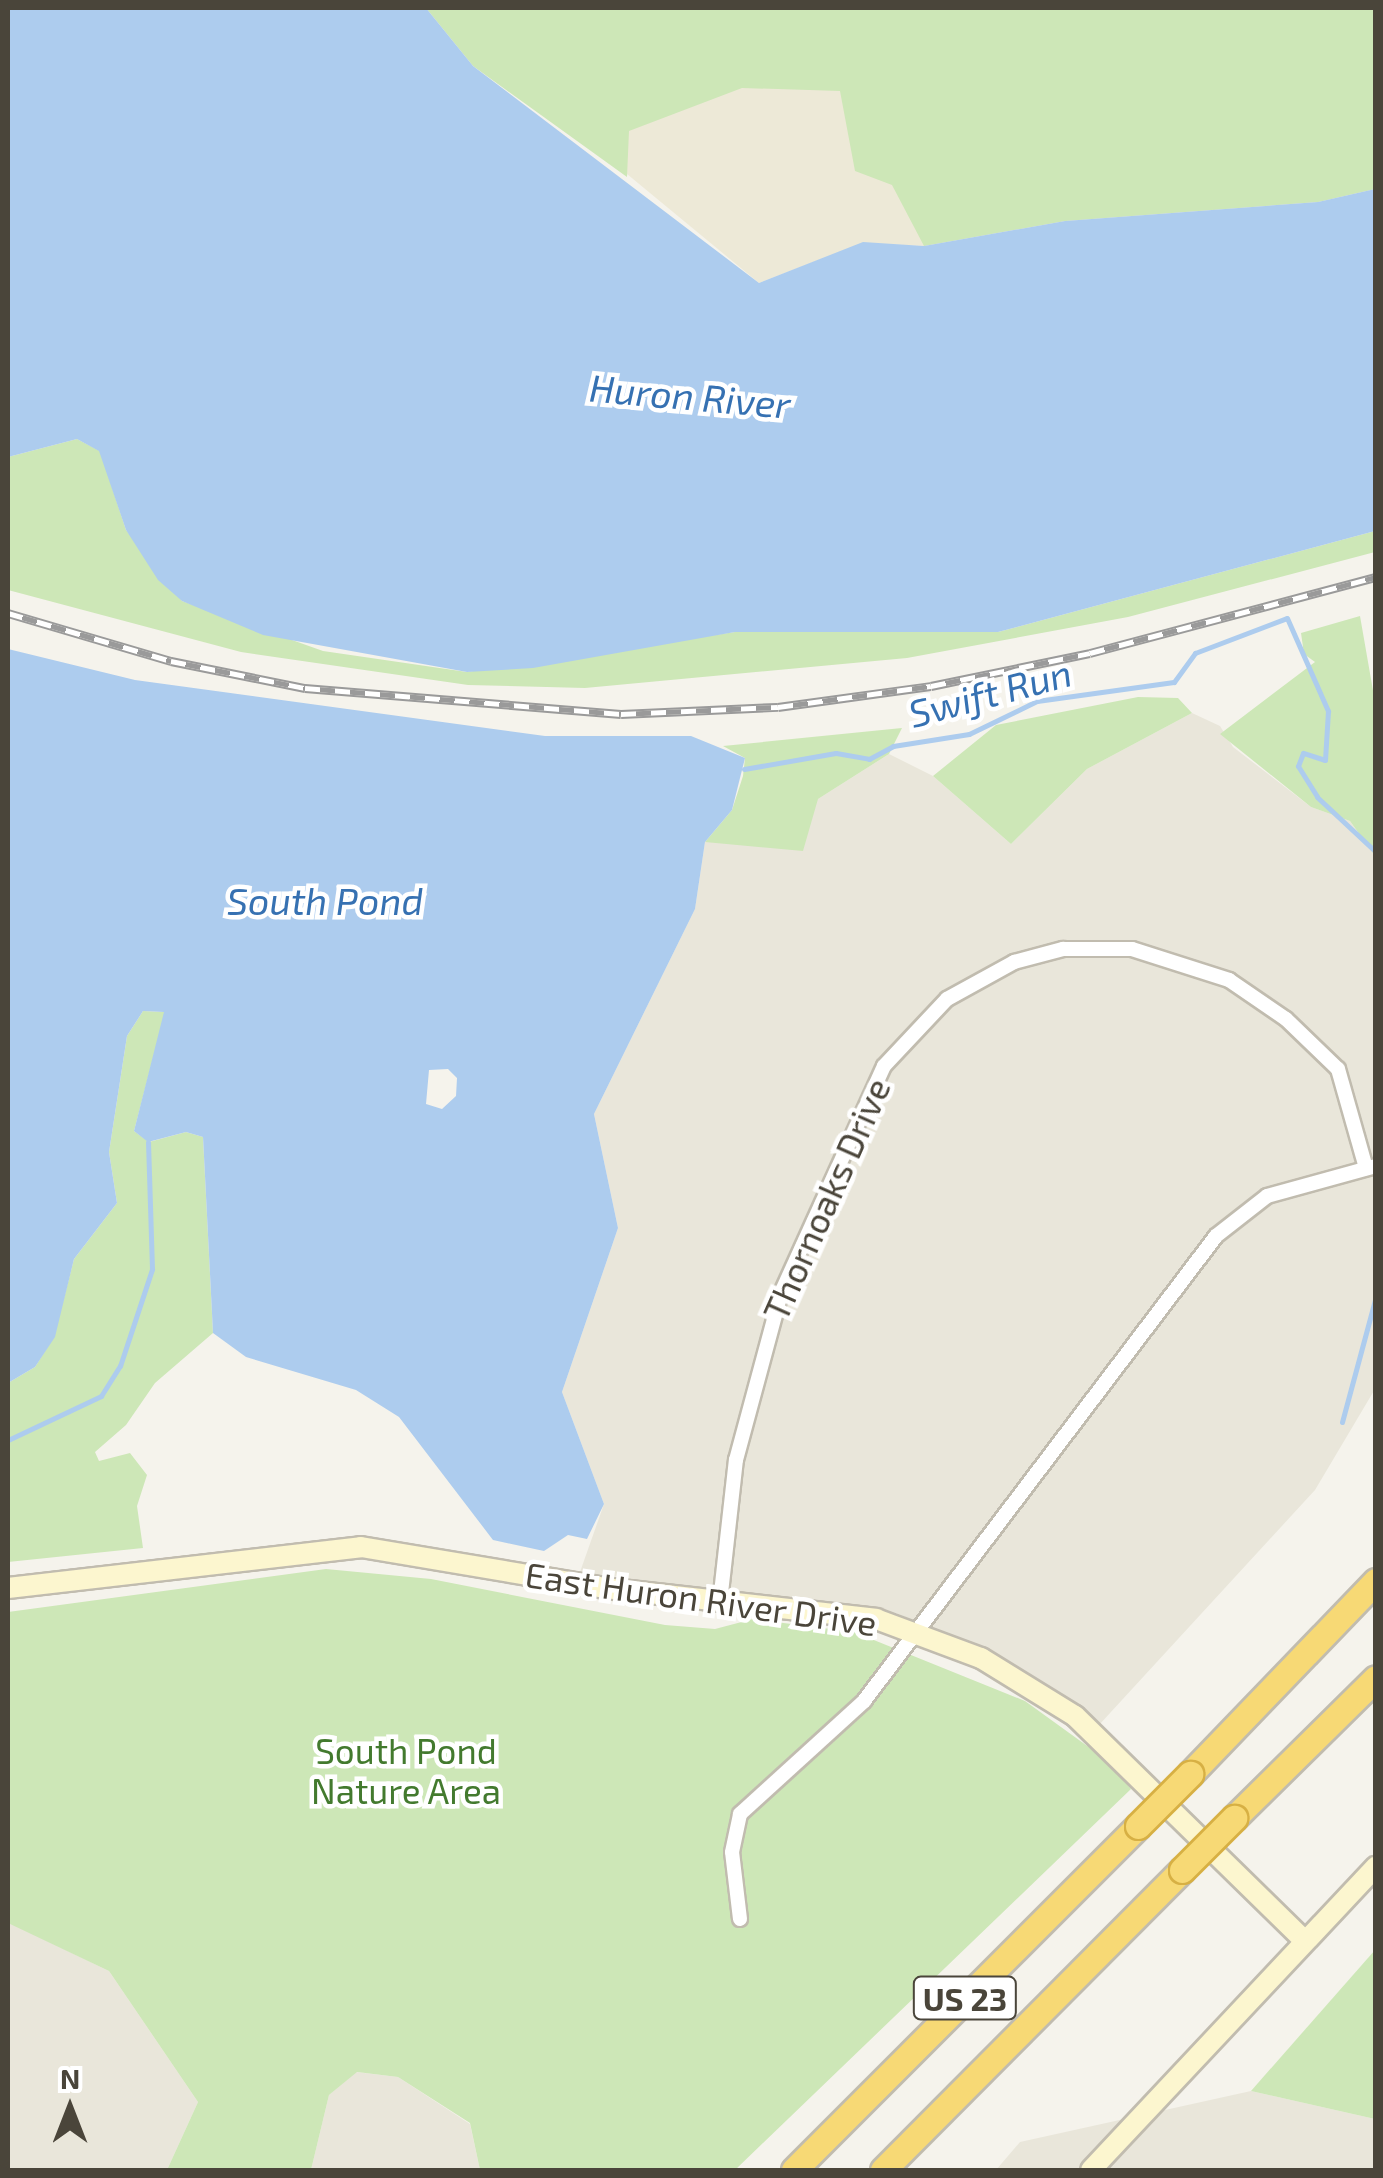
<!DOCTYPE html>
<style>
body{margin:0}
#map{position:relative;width:1383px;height:2178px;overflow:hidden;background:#f5f3ec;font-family:"Exo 2",sans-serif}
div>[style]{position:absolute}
.residential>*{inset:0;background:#e9e6da}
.education>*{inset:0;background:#ede9d7}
.green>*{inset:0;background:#cde7b7}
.water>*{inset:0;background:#adccee}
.stream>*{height:5px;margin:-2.5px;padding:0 2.5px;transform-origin:2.5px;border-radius:2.5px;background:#adccee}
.roads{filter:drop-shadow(2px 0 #c1bcaf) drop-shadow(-2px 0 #c1bcaf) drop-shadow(0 2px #c1bcaf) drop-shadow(0 -2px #c1bcaf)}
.street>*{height:14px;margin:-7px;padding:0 7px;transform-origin:7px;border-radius:7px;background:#fff}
.secondary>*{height:20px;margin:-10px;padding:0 10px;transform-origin:10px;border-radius:10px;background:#fcf6cf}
.highway>*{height:25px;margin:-12.5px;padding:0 12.5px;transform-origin:12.5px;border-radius:12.5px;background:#f7d975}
.rail>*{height:9px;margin-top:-4.5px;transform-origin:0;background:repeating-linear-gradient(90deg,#fff 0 15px,#9a9a9a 0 30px);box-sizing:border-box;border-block:2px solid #9a9a9a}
.bridges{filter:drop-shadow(2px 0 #d7b044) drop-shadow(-2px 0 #d7b044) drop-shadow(0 2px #d7b044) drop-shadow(0 -2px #d7b044)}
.highway-bridge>*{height:25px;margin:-12.5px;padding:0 12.5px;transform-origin:12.5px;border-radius:12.5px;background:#f7d975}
span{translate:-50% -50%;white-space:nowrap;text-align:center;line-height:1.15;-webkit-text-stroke:9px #fff;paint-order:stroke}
.shield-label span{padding:2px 8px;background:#fff;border:2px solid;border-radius:8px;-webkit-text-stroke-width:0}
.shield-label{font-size:32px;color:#4a453a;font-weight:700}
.street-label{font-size:35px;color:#4a453a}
.park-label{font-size:35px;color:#437a2e}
.water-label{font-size:38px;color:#3671b2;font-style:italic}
.frame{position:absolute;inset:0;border:10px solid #4a453a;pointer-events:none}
.north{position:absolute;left:20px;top:2058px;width:100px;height:100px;-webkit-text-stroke:8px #fff;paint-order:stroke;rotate:0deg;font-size:28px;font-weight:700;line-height:40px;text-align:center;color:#4a453a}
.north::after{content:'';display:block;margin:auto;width:35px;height:45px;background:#4a453a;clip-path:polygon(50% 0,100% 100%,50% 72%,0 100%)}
</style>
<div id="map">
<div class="residential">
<div style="clip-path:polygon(1192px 713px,1220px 726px,1233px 747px,1311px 807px,1350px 821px,1375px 856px,1375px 1389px,1315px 1490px,1099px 1725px,1000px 1658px,896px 1613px,580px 1572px,604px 1504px,562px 1392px,618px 1228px,594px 1114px,695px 909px,705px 842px,818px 799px,889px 754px,933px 776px,1011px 844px,1087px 769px)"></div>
<div style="clip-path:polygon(8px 1922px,109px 1971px,198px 2102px,167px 2170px,8px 2170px)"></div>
<div style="clip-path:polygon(356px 2072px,398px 2077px,470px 2124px,480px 2170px,311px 2170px,329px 2095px)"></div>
<div style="clip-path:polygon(1251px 2091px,1375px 2119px,1375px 2170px,996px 2170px,1020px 2142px)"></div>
</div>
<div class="education">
<div style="clip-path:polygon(426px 8px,1375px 8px,1375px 189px,1318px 202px,1065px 221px,924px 246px,863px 243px,759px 283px)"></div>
</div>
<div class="green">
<div style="clip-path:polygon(426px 8px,1375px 8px,1375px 189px,1318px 202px,1065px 221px,924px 246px,892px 185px,855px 171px,840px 91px,742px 88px,629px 131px,627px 177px,473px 66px)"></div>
<div style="clip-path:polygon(77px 439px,100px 451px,126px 530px,182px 601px,323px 651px,467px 672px,735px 632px,998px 632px,1375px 531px,1375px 552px,1128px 617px,907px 658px,585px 688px,468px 685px,241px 652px,8px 590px,8px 457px)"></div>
<div style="clip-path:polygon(1360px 616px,1375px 702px,1375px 856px,1350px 821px,1311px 807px,1220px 734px,1315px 662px,1304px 654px,1301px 633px)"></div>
<div style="clip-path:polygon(1138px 697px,1178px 698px,1192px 713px,1087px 769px,1011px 844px,933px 776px,996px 725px)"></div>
<div style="clip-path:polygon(902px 728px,889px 754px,818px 799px,803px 851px,705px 842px,732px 810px,743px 776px,745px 758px,723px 746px)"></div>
<div style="clip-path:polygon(143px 1011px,165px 1012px,134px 1131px,149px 1142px,186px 1132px,203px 1137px,213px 1333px,155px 1383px,126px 1425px,95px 1452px,99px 1461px,130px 1453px,147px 1475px,137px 1506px,143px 1548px,8px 1562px,8px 1383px,35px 1367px,54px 1337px,74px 1259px,117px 1203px,109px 1152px,127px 1036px)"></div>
<div style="clip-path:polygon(326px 1569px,431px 1579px,665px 1625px,715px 1629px,753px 1619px,854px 1632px,1025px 1701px,1108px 1761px,1131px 1789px,735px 2170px,480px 2170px,470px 2123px,398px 2077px,357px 2072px,329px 2095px,311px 2170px,167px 2170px,198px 2102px,109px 1971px,8px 1923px,8px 1612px)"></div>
<div style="clip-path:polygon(1375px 1950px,1375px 2119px,1251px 2091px)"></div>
</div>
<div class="water">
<div style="clip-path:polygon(8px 8px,426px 8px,473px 66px,759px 283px,863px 242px,924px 246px,1065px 221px,1318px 202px,1375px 189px,1375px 531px,998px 632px,735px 632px,533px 668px,467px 672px,263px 635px,182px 601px,158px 580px,126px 530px,99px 451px,77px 439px,8px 457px)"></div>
<div style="clip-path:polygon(evenodd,8px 649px,135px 680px,545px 736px,691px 736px,745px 758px,732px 810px,705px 842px,695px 909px,594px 1114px,618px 1228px,562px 1392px,604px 1504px,587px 1539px,568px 1535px,544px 1551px,493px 1540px,399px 1417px,356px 1390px,246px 1357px,213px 1333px,203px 1137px,186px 1132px,148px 1142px,134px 1131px,164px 1012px,143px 1011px,127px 1036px,109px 1152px,117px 1203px,74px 1259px,55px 1337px,35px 1367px,8px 1383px,8px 649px,448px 1069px,457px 1078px,456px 1096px,442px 1109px,426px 1104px,429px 1070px,448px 1069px)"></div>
</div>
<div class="stream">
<div style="left:744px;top:769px;width:93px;rotate:-9.9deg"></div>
<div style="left:836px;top:753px;width:34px;rotate:10deg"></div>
<div style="left:869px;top:759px;width:27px;rotate:-28deg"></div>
<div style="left:893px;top:746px;width:77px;rotate:-9deg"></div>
<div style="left:969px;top:734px;width:76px;rotate:-25.9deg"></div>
<div style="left:1037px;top:701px;width:138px;rotate:-7.9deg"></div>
<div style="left:1174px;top:682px;width:36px;rotate:-54deg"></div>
<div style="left:1195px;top:653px;width:98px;rotate:-20.8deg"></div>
<div style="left:1287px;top:618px;width:102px;rotate:66.2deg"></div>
<div style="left:1328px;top:711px;width:49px;rotate:93.5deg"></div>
<div style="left:1325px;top:760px;width:23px;rotate:-162deg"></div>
<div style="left:1303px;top:753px;width:14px;rotate:111deg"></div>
<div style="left:1298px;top:766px;width:36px;rotate:58deg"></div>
<div style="left:1317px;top:797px;width:81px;rotate:43deg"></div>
<div style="left:1342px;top:1422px;width:131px;rotate:-74.9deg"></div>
<div style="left:8px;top:1440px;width:103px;rotate:-25.3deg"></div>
<div style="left:101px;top:1396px;width:36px;rotate:-58deg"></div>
<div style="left:120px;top:1366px;width:102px;rotate:-71.7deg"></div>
<div style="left:152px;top:1269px;width:127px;rotate:-91.8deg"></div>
</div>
<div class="roads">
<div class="street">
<div style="left:720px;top:1602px;width:143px;rotate:-83.6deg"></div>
<div style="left:736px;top:1460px;width:173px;rotate:-74.9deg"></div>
<div style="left:781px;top:1293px;width:249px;rotate:-65.6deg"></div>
<div style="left:884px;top:1066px;width:92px;rotate:-46.8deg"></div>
<div style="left:947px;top:999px;width:77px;rotate:-28.9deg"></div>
<div style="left:1014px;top:962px;width:51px;rotate:-14.9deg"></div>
<div style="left:1063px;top:949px;width:69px"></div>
<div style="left:1132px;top:949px;width:102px;rotate:17.7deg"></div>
<div style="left:1229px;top:980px;width:69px;rotate:34.4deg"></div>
<div style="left:1286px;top:1019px;width:72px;rotate:43.9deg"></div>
<div style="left:1338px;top:1069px;width:103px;rotate:74.2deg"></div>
<div style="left:740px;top:1919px;width:67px;rotate:-96.8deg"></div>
<div style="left:732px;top:1852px;width:39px;rotate:-78deg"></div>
<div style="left:740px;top:1814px;width:168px;rotate:-42.3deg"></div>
<div style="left:864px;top:1701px;width:583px;rotate:-52.87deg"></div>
<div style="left:1216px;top:1236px;width:65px;rotate:-38.1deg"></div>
<div style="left:1267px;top:1196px;width:113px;rotate:-15.4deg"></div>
</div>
<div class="secondary">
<div style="left:8px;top:1588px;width:355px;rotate:-6.6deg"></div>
<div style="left:361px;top:1547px;width:247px;rotate:9.5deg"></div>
<div style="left:605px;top:1588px;width:273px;rotate:6.5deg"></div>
<div style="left:876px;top:1619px;width:112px;rotate:20.4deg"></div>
<div style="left:981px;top:1658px;width:110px;rotate:31.7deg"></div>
<div style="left:1075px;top:1716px;width:319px;rotate:44.4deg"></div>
<div style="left:1091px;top:2170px;width:416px;rotate:-46.8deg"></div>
</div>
<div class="highway">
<div style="left:1190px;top:1774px;width:268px;rotate:-46.1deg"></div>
<div style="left:1234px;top:1818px;width:199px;rotate:-44.6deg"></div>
<div style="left:794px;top:2170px;width:486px;rotate:-45deg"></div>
<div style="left:883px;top:2170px;width:424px;rotate:-45.1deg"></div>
</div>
</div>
<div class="rail">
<div style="left:8px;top:613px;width:170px;rotate:16.4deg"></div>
<div style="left:171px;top:661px;width:137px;rotate:11.4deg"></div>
<div style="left:305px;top:688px;width:317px;rotate:4.7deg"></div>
<div style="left:621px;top:714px;width:157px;rotate:-2.6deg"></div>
<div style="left:778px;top:707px;width:154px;rotate:-7.8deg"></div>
<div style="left:931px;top:686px;width:162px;rotate:-11.7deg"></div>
<div style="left:1090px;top:653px;width:296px;rotate:-14.9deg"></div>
</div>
<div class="bridges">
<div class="highway-bridge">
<div style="left:1138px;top:1826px;width:74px;rotate:-45deg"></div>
<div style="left:1182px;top:1870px;width:74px;rotate:-45deg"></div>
</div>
</div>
<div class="shield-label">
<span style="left:965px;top:1998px">US 23</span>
</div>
<div class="street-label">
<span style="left:826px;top:1199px;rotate:-66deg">Thornoaks Drive</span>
<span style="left:701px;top:1598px;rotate:8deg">East Huron River Drive</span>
</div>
<div class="park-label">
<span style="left:406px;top:1770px">South Pond<br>Nature Area</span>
</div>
<div class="water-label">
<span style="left:690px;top:396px;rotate:5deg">Huron River</span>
<span style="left:990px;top:693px;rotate:-15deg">Swift Run</span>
<span style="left:325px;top:901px">South Pond</span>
</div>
<div class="frame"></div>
<div class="north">N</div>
</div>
